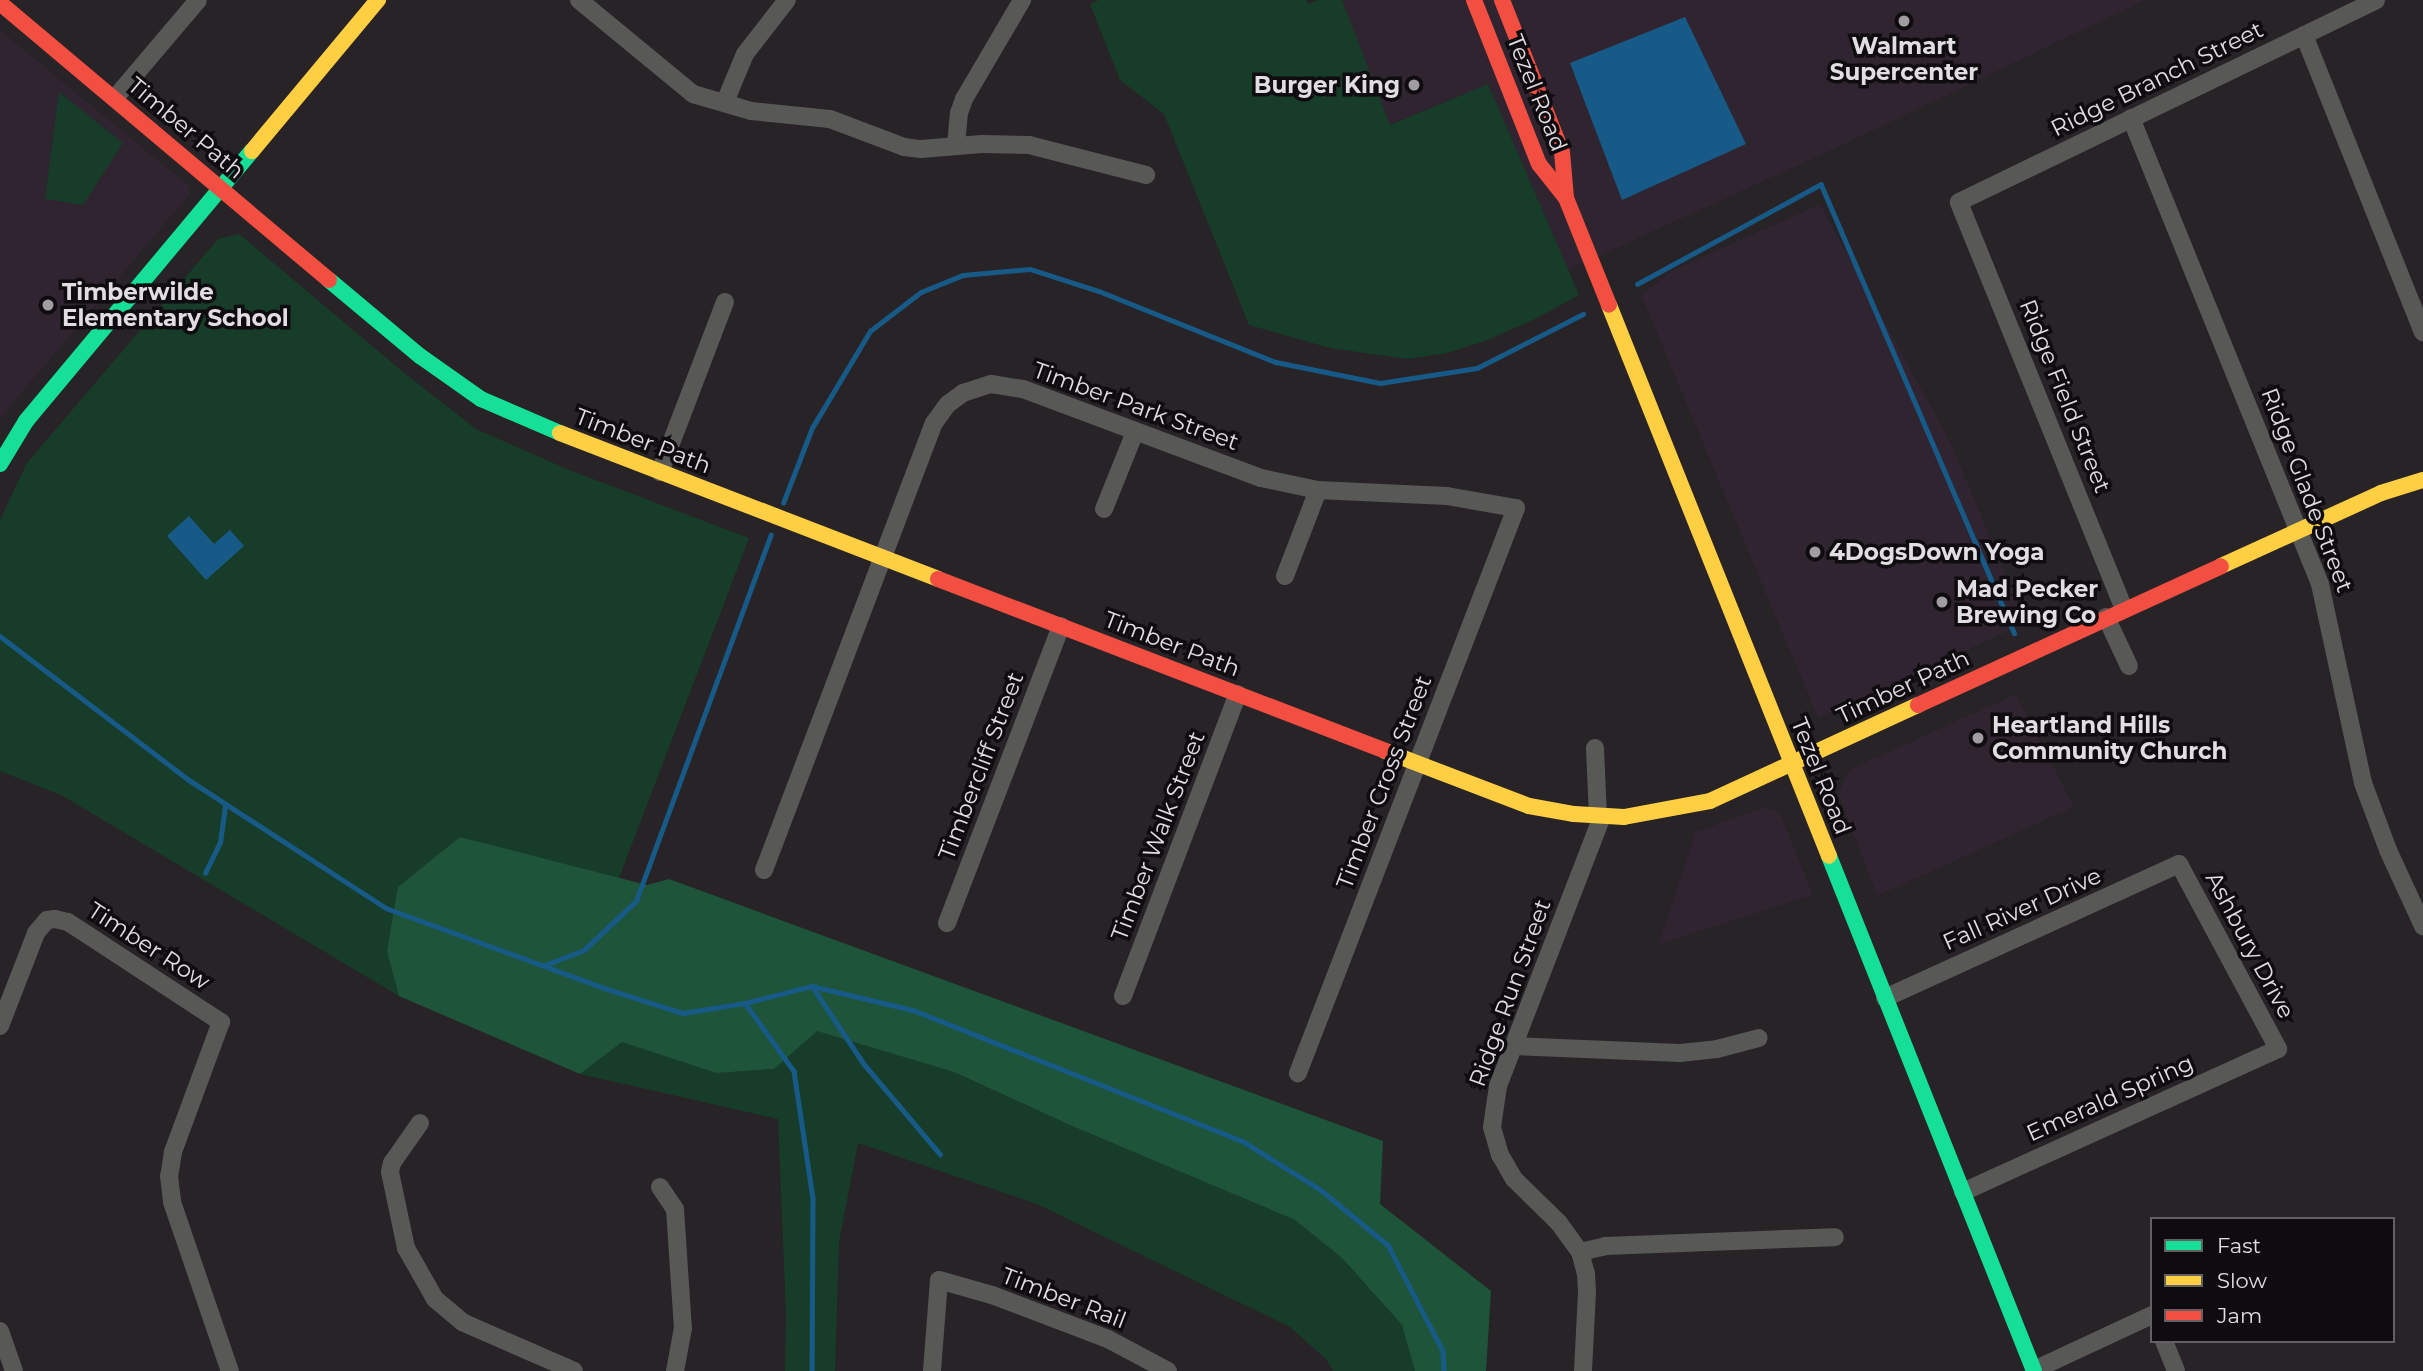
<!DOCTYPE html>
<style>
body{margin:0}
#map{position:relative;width:2423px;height:1371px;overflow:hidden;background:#272327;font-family:Montserrat,sans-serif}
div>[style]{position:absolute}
.built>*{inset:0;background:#2f2430}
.green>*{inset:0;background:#183c2a}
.forest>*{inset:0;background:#1e5439}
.water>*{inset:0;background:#185a87}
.stream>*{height:4.5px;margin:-2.25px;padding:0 2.25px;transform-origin:2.25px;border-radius:2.25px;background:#185a87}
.street>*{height:18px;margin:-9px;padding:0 9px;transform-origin:9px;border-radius:9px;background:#585857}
.fast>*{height:16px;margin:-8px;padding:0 8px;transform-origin:8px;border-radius:8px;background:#16e098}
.slow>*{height:16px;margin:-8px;padding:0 8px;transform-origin:8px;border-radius:8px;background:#ffcf43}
.jam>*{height:16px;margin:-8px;padding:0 8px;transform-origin:8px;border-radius:8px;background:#f24e42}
.dots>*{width:19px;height:19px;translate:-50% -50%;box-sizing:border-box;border:4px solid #0f0c0f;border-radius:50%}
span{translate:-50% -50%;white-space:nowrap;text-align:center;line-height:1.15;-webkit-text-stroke:7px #0f0c0f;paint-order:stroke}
.poi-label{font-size:23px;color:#e2dde3;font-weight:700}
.right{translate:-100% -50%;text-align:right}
.left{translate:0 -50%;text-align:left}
.street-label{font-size:23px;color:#e2dde3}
.legend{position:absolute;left:2150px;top:1217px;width:245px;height:126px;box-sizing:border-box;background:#0f0c0f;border:2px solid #636064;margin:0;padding:9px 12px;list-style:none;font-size:21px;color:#e2dde3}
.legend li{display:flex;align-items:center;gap:14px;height:35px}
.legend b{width:35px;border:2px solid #636064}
</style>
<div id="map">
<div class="built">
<div style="clip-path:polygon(1342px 0,2145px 0,1836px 148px,1568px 270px,1488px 84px,1389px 125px)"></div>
<div style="clip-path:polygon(0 30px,189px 186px,190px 194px,0 418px)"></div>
<div style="clip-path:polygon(1820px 204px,1951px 443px,2026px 623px,1818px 718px,1641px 295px,1671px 271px)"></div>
<div style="clip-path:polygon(2016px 694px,2074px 807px,1877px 896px,1838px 793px,1849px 770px)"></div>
<div style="clip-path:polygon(1765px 807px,1780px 813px,1813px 895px,1659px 944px,1695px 832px)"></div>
</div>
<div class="green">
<div style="clip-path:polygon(1099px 0,1306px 0,1308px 4px,1319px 0,1342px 0,1390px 125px,1488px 84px,1579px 295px,1535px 319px,1485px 341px,1447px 353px,1407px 359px,1330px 348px,1249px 325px,1164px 114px,1120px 80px,1090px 4px)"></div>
<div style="clip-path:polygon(59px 92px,123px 143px,83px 205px,45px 199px)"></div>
<div style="clip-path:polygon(239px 234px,403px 372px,476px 429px,569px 470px,749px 538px,619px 878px,460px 837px,387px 951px,404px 999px,63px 796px,0 771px,0 520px,27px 463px,218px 239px)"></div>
<div style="clip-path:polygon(817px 1030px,954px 1072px,1072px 1126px,1295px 1220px,1342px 1258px,1402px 1325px,1415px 1371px,1333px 1371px,1327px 1360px,1290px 1327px,1037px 1204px,858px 1143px,839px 1242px,835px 1371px,785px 1371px,786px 1314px,778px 1119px,580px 1074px,622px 1042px,716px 1073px,773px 1069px)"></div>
</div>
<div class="forest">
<div style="clip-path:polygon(460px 837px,647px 885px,669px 879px,1383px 1141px,1380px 1204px,1491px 1291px,1486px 1371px,1415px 1371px,1402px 1325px,1342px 1258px,1295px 1220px,1072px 1126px,954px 1072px,817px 1031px,774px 1069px,716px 1073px,622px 1042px,580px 1074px,399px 996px,387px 951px,398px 887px)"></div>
</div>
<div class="water">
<div style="clip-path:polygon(1685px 17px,1746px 144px,1622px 200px,1570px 63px)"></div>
<div style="clip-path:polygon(189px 516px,214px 544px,230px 530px,244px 546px,206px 580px,167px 536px)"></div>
</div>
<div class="stream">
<div style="left:1637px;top:284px;width:209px;rotate:-28.5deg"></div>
<div style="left:1821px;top:184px;width:489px;rotate:66.7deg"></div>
<div style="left:783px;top:503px;width:80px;rotate:-68.9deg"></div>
<div style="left:812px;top:428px;width:113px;rotate:-59.1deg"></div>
<div style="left:870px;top:331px;width:64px;rotate:-37.4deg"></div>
<div style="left:921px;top:292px;width:45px;rotate:-22deg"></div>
<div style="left:963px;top:275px;width:67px;rotate:-5.1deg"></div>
<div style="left:1030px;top:269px;width:72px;rotate:17.7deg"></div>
<div style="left:1099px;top:291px;width:191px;rotate:21.9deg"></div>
<div style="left:1276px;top:362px;width:106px;rotate:11.4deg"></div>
<div style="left:1380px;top:383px;width:98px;rotate:-8.8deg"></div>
<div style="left:1477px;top:368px;width:119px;rotate:-27deg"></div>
<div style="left:0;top:636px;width:238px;rotate:37.3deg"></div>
<div style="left:189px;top:780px;width:235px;rotate:33deg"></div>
<div style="left:386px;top:908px;width:239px;rotate:20.1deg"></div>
<div style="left:610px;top:990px;width:77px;rotate:17.5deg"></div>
<div style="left:683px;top:1013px;width:63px;rotate:-9.2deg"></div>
<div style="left:745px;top:1003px;width:69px;rotate:-14.2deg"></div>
<div style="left:812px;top:986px;width:104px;rotate:13.4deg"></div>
<div style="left:913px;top:1010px;width:356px;rotate:21.7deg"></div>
<div style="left:1244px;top:1142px;width:91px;rotate:31.9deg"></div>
<div style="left:1321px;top:1190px;width:87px;rotate:39.4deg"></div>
<div style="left:1388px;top:1245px;width:119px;rotate:62.6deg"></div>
<div style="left:1443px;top:1351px;width:20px;rotate:87deg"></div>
<div style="left:205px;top:873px;width:34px;rotate:-64deg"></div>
<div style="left:220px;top:842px;width:37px;rotate:-82deg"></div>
<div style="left:545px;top:965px;width:42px;rotate:-21deg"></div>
<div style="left:584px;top:950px;width:71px;rotate:-43.3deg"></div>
<div style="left:636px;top:901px;width:390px;rotate:-69.8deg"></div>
<div style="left:812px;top:986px;width:94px;rotate:56.3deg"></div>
<div style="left:864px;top:1064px;width:118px;rotate:49.8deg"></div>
<div style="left:745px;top:1003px;width:84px;rotate:54.2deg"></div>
<div style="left:794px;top:1071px;width:128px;rotate:81.5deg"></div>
<div style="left:813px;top:1198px;width:173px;rotate:90.3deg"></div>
</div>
<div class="street">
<div style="left:579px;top:0;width:148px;rotate:39.5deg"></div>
<div style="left:693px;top:94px;width:60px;rotate:16.3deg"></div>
<div style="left:751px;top:111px;width:79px;rotate:5.8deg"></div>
<div style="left:830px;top:119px;width:79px;rotate:20.7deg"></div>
<div style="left:904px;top:147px;width:17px;rotate:7deg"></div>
<div style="left:921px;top:149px;width:61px;rotate:-4.7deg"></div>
<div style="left:982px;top:144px;width:47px;rotate:1.2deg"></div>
<div style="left:1029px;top:145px;width:121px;rotate:14.4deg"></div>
<div style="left:2304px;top:35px;width:320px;rotate:68.2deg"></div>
<div style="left:115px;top:98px;width:128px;rotate:-49.7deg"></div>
<div style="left:725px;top:102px;width:52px;rotate:-67.4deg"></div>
<div style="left:745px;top:54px;width:68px;rotate:-52.1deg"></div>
<div style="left:2131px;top:118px;width:503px;rotate:67.92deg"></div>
<div style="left:2320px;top:584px;width:204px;rotate:77.8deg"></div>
<div style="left:2363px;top:783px;width:72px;rotate:69.5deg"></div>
<div style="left:2388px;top:850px;width:84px;rotate:65.3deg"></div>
<div style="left:956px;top:146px;width:33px;rotate:-85deg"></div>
<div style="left:959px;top:113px;width:15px;rotate:-70deg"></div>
<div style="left:964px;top:99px;width:115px;rotate:-59.6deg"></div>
<div style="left:660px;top:472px;width:182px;rotate:-69.1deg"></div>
<div style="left:1104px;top:509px;width:83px;rotate:-68.1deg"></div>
<div style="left:1285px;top:576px;width:92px;rotate:-69deg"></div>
<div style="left:2124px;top:609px;width:439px;rotate:-112.1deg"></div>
<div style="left:1959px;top:202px;width:463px;rotate:-25.8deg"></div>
<div style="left:2106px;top:617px;width:54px;rotate:64.9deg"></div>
<div style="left:1595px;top:748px;width:68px;rotate:87.5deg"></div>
<div style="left:764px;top:870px;width:478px;rotate:-69.2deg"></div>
<div style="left:934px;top:423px;width:24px;rotate:-54deg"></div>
<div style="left:948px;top:404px;width:19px;rotate:-36deg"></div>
<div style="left:963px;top:393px;width:29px;rotate:-18deg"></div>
<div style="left:991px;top:384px;width:32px;rotate:9deg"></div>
<div style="left:1023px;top:389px;width:254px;rotate:20.5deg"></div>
<div style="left:1261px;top:478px;width:58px;rotate:11.9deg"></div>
<div style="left:1318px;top:490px;width:129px;rotate:2.7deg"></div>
<div style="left:1447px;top:496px;width:70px;rotate:9.9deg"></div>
<div style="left:1516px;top:508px;width:606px;rotate:111.1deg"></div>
<div style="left:947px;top:923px;width:318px;rotate:-69deg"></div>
<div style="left:1123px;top:996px;width:323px;rotate:-69.2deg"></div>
<div style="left:1885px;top:998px;width:323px;rotate:-24.5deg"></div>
<div style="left:2179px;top:864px;width:210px;rotate:61.8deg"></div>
<div style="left:2278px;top:1049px;width:346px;rotate:155.6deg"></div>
<div style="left:0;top:1026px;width:100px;rotate:-68.8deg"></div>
<div style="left:36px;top:933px;width:17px;rotate:-50deg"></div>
<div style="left:47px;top:920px;width:8px;rotate:-7deg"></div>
<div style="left:55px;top:919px;width:13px;rotate:13deg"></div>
<div style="left:68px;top:922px;width:183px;rotate:33.2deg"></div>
<div style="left:221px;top:1022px;width:139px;rotate:110.3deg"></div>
<div style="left:173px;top:1152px;width:24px;rotate:99deg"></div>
<div style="left:169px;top:1176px;width:26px;rotate:83deg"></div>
<div style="left:172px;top:1202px;width:179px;rotate:71.1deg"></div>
<div style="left:1514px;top:1046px;width:166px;rotate:2.4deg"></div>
<div style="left:1680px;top:1053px;width:37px;rotate:-6deg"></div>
<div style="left:1717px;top:1049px;width:43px;rotate:-14.7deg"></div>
<div style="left:420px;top:1123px;width:49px;rotate:125deg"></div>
<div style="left:392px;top:1163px;width:9px;rotate:103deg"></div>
<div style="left:390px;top:1172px;width:78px;rotate:78.1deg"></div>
<div style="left:406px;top:1248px;width:59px;rotate:60.4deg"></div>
<div style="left:435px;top:1299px;width:35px;rotate:40deg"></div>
<div style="left:462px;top:1322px;width:122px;rotate:23.6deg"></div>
<div style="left:660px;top:1187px;width:27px;rotate:56deg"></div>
<div style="left:675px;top:1209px;width:119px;rotate:86.2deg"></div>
<div style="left:683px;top:1328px;width:44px;rotate:100.5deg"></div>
<div style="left:1580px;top:1252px;width:26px;rotate:-13deg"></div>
<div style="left:1605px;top:1246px;width:230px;rotate:-2.2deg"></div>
<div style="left:0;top:1331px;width:42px;rotate:70.7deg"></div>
<div style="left:2164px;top:1341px;width:32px;rotate:68deg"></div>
<div style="left:2034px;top:1370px;width:130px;rotate:-25deg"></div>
<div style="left:932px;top:1371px;width:91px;rotate:-85.6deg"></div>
<div style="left:939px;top:1280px;width:55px;rotate:15.8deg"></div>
<div style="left:992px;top:1295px;width:124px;rotate:20.8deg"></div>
<div style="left:1108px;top:1339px;width:68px;rotate:28.1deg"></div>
<div style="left:1583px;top:1371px;width:79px;rotate:-87.1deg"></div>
<div style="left:1587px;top:1292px;width:18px;rotate:-93deg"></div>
<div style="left:1586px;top:1274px;width:23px;rotate:-105deg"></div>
<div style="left:1580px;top:1252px;width:36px;rotate:-126deg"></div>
<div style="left:1559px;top:1223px;width:63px;rotate:-135.6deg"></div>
<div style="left:1514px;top:1179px;width:28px;rotate:-120deg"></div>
<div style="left:1500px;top:1155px;width:29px;rotate:-106deg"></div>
<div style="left:1492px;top:1127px;width:41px;rotate:-81.7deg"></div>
<div style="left:1498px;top:1086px;width:289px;rotate:-68.9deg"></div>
</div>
<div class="fast">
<div style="left:329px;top:280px;width:119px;rotate:39.9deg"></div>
<div style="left:420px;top:356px;width:75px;rotate:35.2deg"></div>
<div style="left:481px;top:399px;width:86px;rotate:23.3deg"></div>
<div style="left:0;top:464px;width:50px;rotate:-58.8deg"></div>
<div style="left:26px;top:421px;width:352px;rotate:-50.1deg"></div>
<div style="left:1829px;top:856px;width:554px;rotate:68.29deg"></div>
</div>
<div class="slow">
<div style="left:252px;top:151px;width:197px;rotate:-50.2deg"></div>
<div style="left:1609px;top:305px;width:593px;rotate:68.23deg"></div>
<div style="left:560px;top:433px;width:405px;rotate:21.1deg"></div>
<div style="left:2221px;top:566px;width:176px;rotate:-24.5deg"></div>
<div style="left:2381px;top:493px;width:44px;rotate:-17.2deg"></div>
<div style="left:1385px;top:751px;width:154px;rotate:20.9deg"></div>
<div style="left:1529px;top:806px;width:46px;rotate:10.1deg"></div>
<div style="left:1574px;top:814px;width:50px;rotate:3.4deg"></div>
<div style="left:1624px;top:817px;width:87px;rotate:-10.5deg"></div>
<div style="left:1710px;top:801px;width:229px;rotate:-24.8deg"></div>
</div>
<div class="jam">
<div style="left:1474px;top:0;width:176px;rotate:68.4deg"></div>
<div style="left:1539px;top:164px;width:43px;rotate:51.5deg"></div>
<div style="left:1566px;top:198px;width:115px;rotate:68.1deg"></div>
<div style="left:1502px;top:0;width:163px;rotate:68.5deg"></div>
<div style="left:1562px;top:152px;width:46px;rotate:85deg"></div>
<div style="left:0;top:3px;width:430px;rotate:40.1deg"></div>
<div style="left:938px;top:579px;width:479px;rotate:21deg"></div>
<div style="left:1918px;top:705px;width:333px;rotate:-24.6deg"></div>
</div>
<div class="dots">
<div style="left:1904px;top:21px;background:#a19ca1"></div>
<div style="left:1414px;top:85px;background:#a19ca1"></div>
<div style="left:48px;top:305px;background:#a19ca1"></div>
<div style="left:1815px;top:552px;background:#a19ca1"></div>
<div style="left:1942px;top:602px;background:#a19ca1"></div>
<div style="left:1978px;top:738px;background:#a19ca1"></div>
</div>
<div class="poi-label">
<span style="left:1904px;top:59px">Walmart<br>Supercenter</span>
<span class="right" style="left:1400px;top:85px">Burger King</span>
<span class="left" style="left:62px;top:305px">Timberwilde<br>Elementary School</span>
<span class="left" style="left:1829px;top:552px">4DogsDown Yoga</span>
<span class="left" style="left:1956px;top:602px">Mad Pecker<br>Brewing Co</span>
<span class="left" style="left:1992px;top:738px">Heartland Hills<br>Community Church</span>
</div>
<div class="street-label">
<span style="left:2157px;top:79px;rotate:-26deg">Ridge Branch Street</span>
<span style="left:1537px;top:93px;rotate:68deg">Tezel Road</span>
<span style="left:186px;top:128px;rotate:40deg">Timber Path</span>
<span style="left:2065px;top:396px;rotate:68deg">Ridge Field Street</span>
<span style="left:1136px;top:406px;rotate:20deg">Timber Park Street</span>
<span style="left:643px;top:441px;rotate:21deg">Timber Path</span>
<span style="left:2307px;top:490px;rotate:69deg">Ridge Glade Street</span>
<span style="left:1172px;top:644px;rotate:21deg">Timber Path</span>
<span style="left:1903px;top:687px;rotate:-25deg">Timber Path</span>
<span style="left:981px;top:766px;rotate:-69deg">Timbercliff Street</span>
<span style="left:1821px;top:776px;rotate:68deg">Tezel Road</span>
<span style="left:1384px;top:782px;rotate:-69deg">Timber Cross Street</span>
<span style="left:1158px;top:836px;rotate:-69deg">Timber Walk Street</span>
<span style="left:2022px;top:909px;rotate:-24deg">Fall River Drive</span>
<span style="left:2250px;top:945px;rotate:62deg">Ashbury Drive</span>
<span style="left:149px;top:946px;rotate:33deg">Timber Row</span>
<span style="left:1510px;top:993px;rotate:-70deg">Ridge Run Street</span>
<span style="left:2110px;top:1098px;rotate:-24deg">Emerald Spring</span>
<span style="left:1064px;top:1298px;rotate:21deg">Timber Rail</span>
</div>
<ul class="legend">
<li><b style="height:9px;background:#16e098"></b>Fast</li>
<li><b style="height:9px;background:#ffcf43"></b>Slow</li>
<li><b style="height:9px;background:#f24e42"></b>Jam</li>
</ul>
</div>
